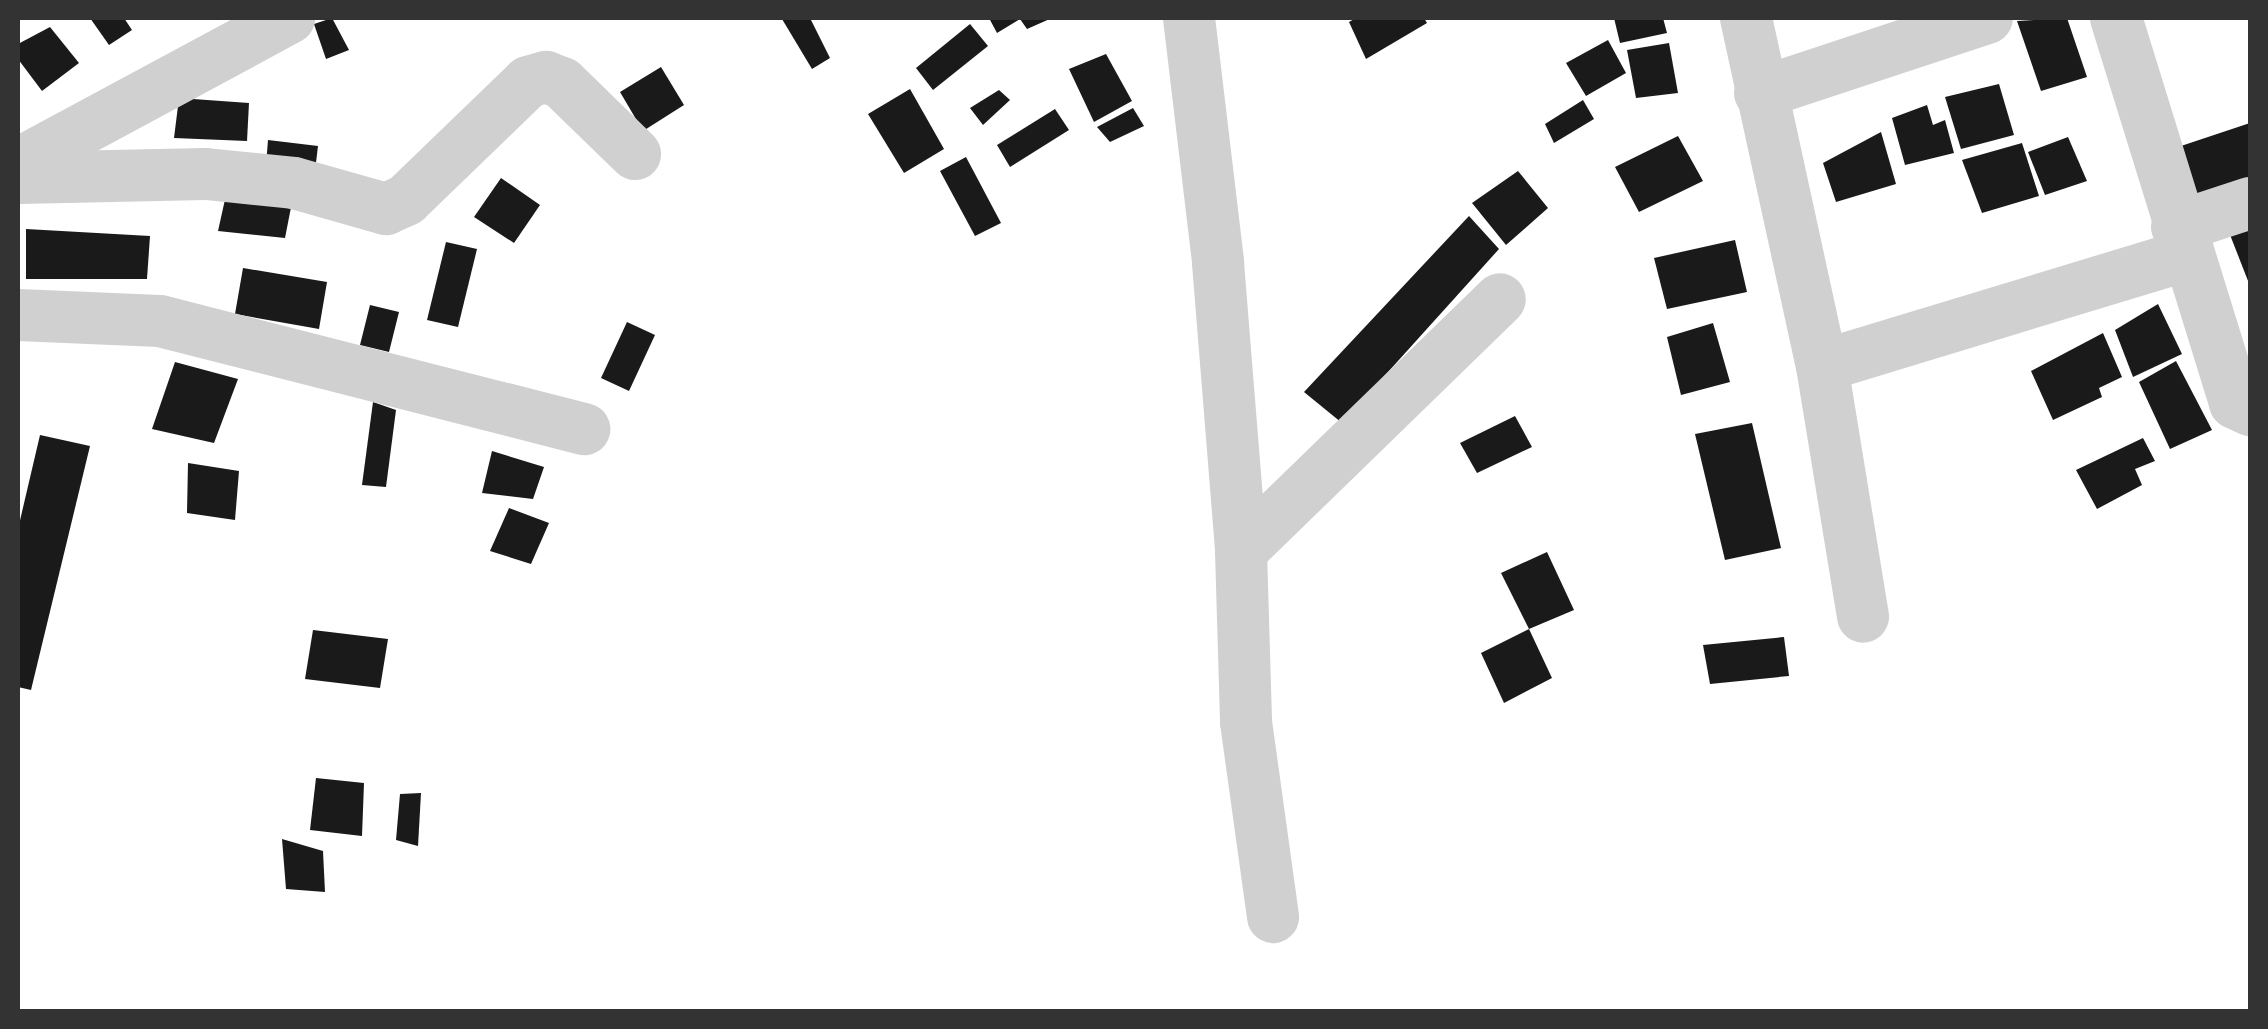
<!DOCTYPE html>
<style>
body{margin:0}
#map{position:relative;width:2268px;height:1029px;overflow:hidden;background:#fff;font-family:Raleway,sans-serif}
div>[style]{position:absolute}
.building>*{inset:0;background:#1a1a1a}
.minor>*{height:52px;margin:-26px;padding:0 26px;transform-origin:26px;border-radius:26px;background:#d0d0d0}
span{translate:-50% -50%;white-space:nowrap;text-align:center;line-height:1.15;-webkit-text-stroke:10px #fff;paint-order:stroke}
.frame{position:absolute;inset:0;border:20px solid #333;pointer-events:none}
</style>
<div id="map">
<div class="building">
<div style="clip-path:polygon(90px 18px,124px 18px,132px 30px,109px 45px)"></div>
<div style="clip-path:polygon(332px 18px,349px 50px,326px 59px,314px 24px)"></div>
<div style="clip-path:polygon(810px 18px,830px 58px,812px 69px,782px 19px)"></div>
<div style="clip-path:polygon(989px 18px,1052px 18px,1027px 29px,1020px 19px,997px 33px)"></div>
<div style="clip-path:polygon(1356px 18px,1424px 18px,1427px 23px,1366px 59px,1349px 22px)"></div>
<div style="clip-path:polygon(1614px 18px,1663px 18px,1667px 33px,1620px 43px)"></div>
<div style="clip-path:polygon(2067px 18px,2087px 77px,2041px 91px,2017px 21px)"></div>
<div style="clip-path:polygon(970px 24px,988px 46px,933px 90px,916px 68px)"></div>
<div style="clip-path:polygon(50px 27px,79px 63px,42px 91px,18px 59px,18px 44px)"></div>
<div style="clip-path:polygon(1608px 40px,1626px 73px,1586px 96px,1566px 63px)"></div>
<div style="clip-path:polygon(1669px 43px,1678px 93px,1636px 98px,1627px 50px)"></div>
<div style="clip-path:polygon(1106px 54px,1132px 101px,1094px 122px,1069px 69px)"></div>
<div style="clip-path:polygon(661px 67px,684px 105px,643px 131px,620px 92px)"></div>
<div style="clip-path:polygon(1999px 84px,2014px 135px,1961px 149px,1945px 97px)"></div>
<div style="clip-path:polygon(910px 89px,944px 149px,904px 173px,868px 114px)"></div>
<div style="clip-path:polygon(999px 90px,1010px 100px,983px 125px,970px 108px)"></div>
<div style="clip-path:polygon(179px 98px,249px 103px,247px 141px,174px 138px)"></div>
<div style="clip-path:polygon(1583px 100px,1594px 119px,1554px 143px,1545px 124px)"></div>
<div style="clip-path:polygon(1927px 105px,1933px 125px,1945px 120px,1954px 153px,1905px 165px,1892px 118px)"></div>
<div style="clip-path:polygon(1133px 108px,1144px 126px,1110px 142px,1097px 127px)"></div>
<div style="clip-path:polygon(1055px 109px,1069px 130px,1010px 167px,997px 145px)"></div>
<div style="clip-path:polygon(2250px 123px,2250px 178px,2197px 197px,2178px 147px)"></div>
<div style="clip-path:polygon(1881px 132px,1896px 184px,1836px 202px,1823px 163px)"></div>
<div style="clip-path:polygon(1678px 136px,1703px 181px,1639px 212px,1615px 167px)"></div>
<div style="clip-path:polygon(2068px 137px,2087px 181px,2045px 195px,2028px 152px)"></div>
<div style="clip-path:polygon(268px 140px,318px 146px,315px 171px,266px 165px)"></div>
<div style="clip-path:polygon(2022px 143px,2039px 196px,1982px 213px,1962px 160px)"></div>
<div style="clip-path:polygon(966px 157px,1001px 223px,975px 236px,940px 171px)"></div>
<div style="clip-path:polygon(1518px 171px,1548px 208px,1506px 245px,1472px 203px)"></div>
<div style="clip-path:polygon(501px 178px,540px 205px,514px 243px,474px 217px)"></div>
<div style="clip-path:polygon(228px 186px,294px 192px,285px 238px,218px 231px)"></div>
<div style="clip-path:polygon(2250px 211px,2250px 286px,2225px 222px)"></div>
<div style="clip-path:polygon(1469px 216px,1499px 249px,1342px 423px,1304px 392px)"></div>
<div style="clip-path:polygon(26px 229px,150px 236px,147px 279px,26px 279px)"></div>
<div style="clip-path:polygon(1735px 240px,1747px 292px,1667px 309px,1654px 258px)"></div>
<div style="clip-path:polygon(446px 242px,477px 249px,458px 327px,427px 320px)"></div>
<div style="clip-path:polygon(243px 268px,327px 282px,319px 329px,235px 314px)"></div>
<div style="clip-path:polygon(2158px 304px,2182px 354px,2133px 377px,2115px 330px)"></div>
<div style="clip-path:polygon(370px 305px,399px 312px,389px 352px,360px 345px)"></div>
<div style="clip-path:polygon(627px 322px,655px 335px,629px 391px,601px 378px)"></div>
<div style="clip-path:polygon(1713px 323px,1730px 382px,1681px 395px,1667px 337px)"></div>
<div style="clip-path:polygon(2103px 333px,2122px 377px,2099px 388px,2102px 397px,2053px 420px,2031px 371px)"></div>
<div style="clip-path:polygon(2176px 361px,2212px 430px,2170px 449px,2139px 382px)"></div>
<div style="clip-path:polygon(175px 362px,238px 379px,214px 443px,152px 429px)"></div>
<div style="clip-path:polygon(373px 402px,396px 410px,386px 487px,362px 485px)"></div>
<div style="clip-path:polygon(1515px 416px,1532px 447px,1477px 473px,1460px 443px)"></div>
<div style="clip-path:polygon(1752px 423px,1781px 548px,1725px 560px,1695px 434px)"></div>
<div style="clip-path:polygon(40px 435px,90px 446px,31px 690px,18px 687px,18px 529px)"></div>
<div style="clip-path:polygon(2143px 438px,2155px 461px,2135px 469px,2142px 485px,2097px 509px,2076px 470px)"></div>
<div style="clip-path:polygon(492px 451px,544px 467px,533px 499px,482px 493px)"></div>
<div style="clip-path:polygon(188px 463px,239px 471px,235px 520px,187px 513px)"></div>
<div style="clip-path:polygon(509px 508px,549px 523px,531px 564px,490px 551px)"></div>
<div style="clip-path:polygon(1547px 552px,1574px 610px,1529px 629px,1501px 573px)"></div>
<div style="clip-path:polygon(1529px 629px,1552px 678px,1504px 703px,1481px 653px)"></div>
<div style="clip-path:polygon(313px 630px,388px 639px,380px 688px,305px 679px)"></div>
<div style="clip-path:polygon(1784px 637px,1789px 676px,1710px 684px,1703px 645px)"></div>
<div style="clip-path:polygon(316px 778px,364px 783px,362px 836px,310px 830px)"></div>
<div style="clip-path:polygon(421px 793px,418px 846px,396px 840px,400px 794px)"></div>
<div style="clip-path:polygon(282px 839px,323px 851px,325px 892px,286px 889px)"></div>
</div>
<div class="minor">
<div style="left:1189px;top:18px;width:247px;rotate:83.2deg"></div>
<div style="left:1218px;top:263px;width:289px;rotate:85.4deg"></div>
<div style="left:1241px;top:551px;width:171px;rotate:88.3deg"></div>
<div style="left:1246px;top:722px;width:197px;rotate:82.1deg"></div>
<div style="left:1746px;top:18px;width:356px;rotate:77.7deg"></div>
<div style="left:1822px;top:366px;width:254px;rotate:80.7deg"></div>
<div style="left:2116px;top:18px;width:403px;rotate:72.8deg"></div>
<div style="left:2235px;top:403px;width:17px;rotate:25deg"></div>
<div style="left:1760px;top:93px;width:239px;rotate:-18.3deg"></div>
<div style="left:18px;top:164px;width:308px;rotate:-28.3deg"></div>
<div style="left:18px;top:178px;width:188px;rotate:-1.2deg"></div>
<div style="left:206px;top:174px;width:88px;rotate:5.8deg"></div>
<div style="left:294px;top:183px;width:96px;rotate:15.8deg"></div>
<div style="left:386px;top:209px;width:22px;rotate:-24deg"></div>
<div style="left:406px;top:200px;width:170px;rotate:-44deg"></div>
<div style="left:528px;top:82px;width:19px;rotate:-16deg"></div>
<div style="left:546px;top:77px;width:17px;rotate:21deg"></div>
<div style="left:562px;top:83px;width:102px;rotate:44.2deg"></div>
<div style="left:2177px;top:227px;width:77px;rotate:-18.2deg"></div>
<div style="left:18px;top:315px;width:142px;rotate:2.4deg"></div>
<div style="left:160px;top:321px;width:438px;rotate:14.3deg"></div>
<div style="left:1822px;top:366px;width:379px;rotate:-16.9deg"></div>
<div style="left:1241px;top:551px;width:361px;rotate:-44.2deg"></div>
</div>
<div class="frame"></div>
</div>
